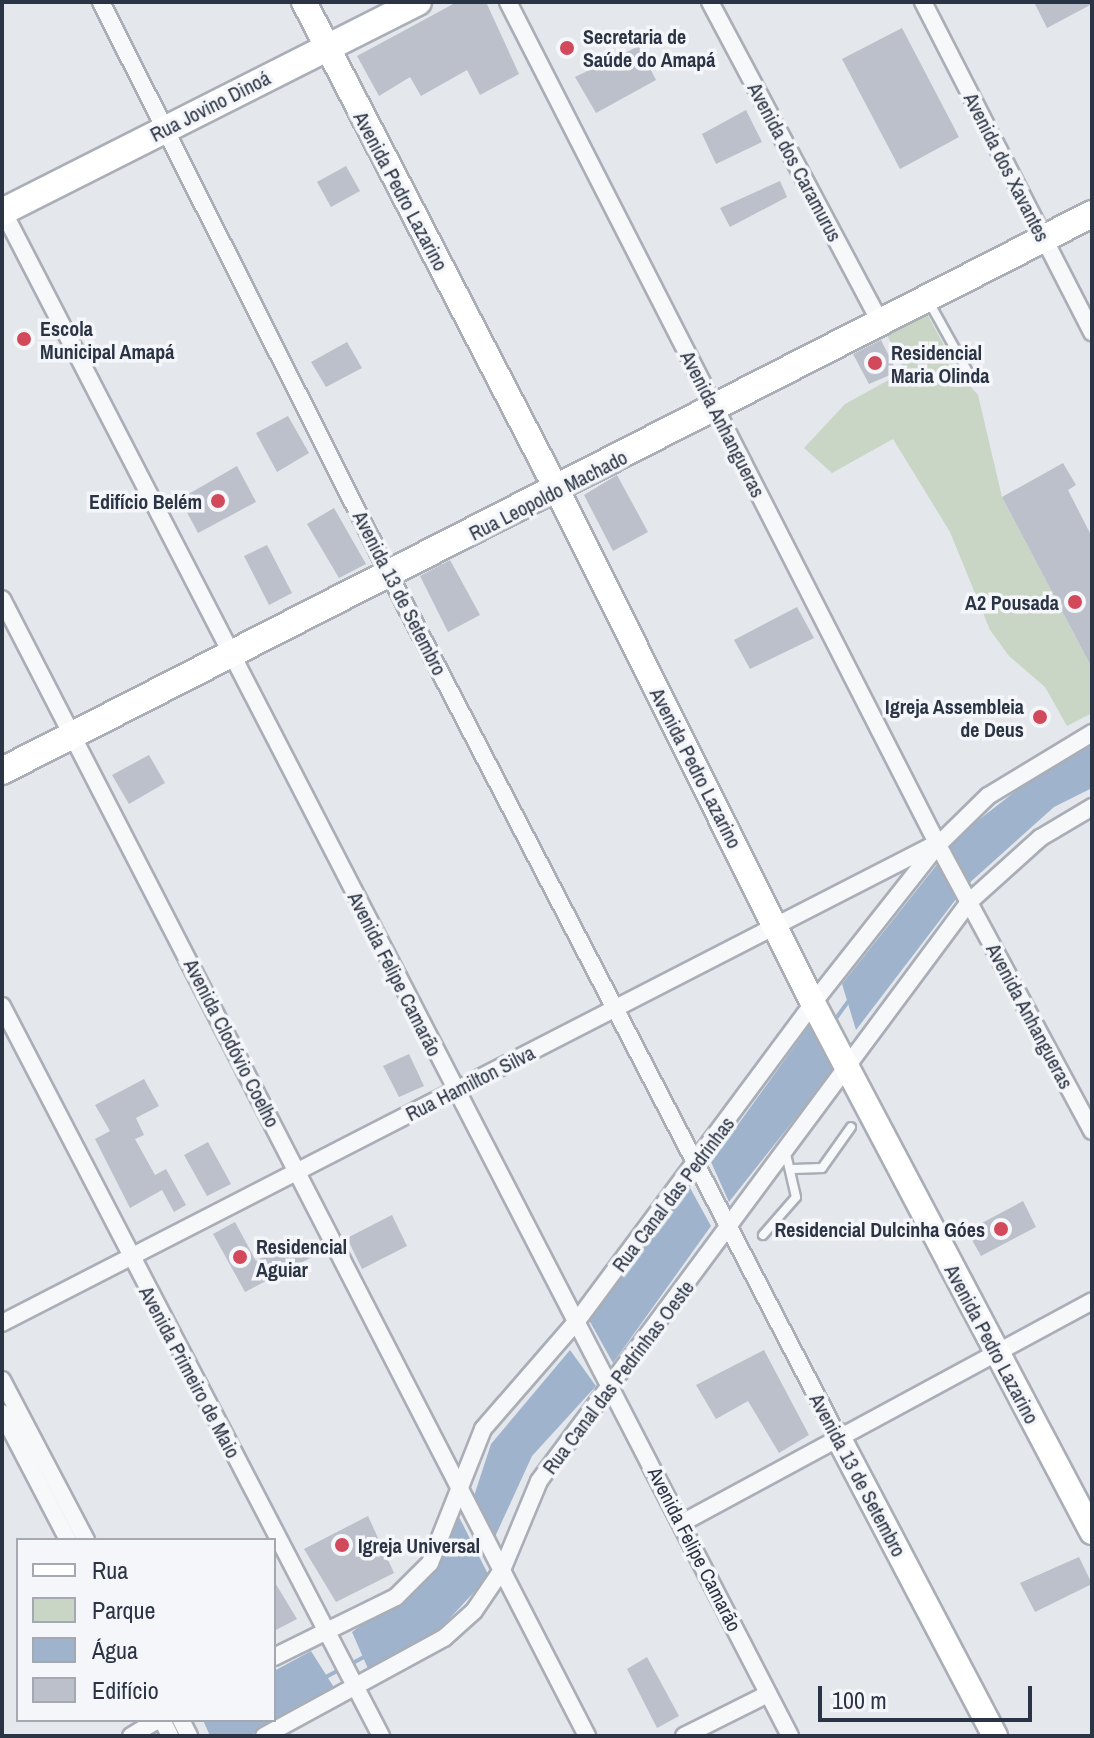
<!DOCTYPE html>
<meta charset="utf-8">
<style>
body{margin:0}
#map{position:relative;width:1094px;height:1738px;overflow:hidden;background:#e4e7ec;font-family:"Archivo Narrow",sans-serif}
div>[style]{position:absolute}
.green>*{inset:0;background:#c9d6c5}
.water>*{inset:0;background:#9fb4cc}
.stream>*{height:4px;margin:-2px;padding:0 2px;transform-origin:2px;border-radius:2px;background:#9fb4cc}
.building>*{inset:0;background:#bbc0ca}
.roads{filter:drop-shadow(2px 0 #a9aeb7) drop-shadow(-2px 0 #a9aeb7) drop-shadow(0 2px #a9aeb7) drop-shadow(0 -2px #a9aeb7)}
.lane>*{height:8px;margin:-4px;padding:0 4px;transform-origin:4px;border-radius:4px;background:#f7f8fa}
.street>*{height:16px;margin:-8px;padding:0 8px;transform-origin:8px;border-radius:8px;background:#f7f8fa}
.secondary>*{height:24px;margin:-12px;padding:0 12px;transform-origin:12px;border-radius:12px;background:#fff}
.primary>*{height:26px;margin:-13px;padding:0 13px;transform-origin:13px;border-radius:13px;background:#fff}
.dots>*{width:22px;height:22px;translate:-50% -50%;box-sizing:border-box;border:4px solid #f4f6f9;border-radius:50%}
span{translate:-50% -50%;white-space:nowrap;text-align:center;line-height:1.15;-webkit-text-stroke:7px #f4f6f9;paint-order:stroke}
.poi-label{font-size:20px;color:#2b3445;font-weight:700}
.left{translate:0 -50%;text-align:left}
.right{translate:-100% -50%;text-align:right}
.street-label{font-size:20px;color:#2b3445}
.frame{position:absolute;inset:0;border:4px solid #2b3445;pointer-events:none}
.legend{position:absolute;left:16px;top:1538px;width:260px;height:184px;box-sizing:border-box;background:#f4f6f9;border:2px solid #a4a8b1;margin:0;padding:10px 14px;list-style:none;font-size:24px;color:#2b3445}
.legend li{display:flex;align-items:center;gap:16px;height:40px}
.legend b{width:40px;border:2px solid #a4a8b1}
.scale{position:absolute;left:818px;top:1686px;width:214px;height:36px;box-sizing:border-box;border:4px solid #2b3445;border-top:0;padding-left:10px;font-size:24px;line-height:28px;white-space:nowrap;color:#2b3445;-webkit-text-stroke:6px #f4f6f9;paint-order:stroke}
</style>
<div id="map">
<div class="green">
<div style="clip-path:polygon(925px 310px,959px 373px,978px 395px,1002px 497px,1092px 668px,1092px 713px,1067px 726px,1045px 687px,1009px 656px,990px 630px,950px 532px,893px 439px,832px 473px,804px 448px,845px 404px,905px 371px,885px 331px)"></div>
</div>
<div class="water">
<div style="clip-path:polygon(1092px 743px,1092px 788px,1054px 807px,966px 886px,856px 1030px,842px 984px,962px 833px,1048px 766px)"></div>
<div style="clip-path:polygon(809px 1026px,835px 1068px,729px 1202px,711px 1162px)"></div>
<div style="clip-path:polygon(689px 1186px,711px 1226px,613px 1363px,589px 1320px)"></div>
<div style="clip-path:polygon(570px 1350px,596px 1386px,532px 1456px,494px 1539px,473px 1499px,491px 1444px)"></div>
<div style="clip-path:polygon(459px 1517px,489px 1576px,438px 1631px,369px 1671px,352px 1632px,435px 1572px)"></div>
<div style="clip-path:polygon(311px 1651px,335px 1689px,249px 1736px,210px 1736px,203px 1720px,274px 1720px,274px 1671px)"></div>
</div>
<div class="stream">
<div style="left:834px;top:1021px;width:27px;rotate:-54deg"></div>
<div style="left:349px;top:1665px;width:19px;rotate:-28deg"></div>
<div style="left:324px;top:1678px;width:19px;rotate:-28deg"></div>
</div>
<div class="building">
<div style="clip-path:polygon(457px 2px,486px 2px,519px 74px,480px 95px,467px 70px,421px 96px,410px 77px,379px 96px,357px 56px)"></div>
<div style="clip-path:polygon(1034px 2px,1092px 2px,1092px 4px,1047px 28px)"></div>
<div style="clip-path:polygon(902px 28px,959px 137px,900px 169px,842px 59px)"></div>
<div style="clip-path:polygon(639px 46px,656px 80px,596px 113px,575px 77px)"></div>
<div style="clip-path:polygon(746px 110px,762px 142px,716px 164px,702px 134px)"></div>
<div style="clip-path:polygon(346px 166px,360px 191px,331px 207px,317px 182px)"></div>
<div style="clip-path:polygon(780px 181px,787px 197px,730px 227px,720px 208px)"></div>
<div style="clip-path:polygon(881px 340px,897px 372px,869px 384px,853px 354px)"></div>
<div style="clip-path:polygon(347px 342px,362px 368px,326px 387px,311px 362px)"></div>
<div style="clip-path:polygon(288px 416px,309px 453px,277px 472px,256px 433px)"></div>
<div style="clip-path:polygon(1063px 463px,1076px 485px,1068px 490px,1092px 537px,1092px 668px,1002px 497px)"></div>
<div style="clip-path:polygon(237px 466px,256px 502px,198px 533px,180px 499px)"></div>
<div style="clip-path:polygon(617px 475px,648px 532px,613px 551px,584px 495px)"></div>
<div style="clip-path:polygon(334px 508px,366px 564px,339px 578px,307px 524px)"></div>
<div style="clip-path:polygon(267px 545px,292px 593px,269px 605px,244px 556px)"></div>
<div style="clip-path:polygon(450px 560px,480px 615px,448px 632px,420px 576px)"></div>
<div style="clip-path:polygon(797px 607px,814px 638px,750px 669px,734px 640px)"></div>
<div style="clip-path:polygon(149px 755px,165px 783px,129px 804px,112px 775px)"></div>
<div style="clip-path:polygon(409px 1054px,424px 1086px,399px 1097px,383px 1066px)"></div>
<div style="clip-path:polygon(144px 1079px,159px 1106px,136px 1118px,144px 1135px,135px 1139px,155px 1175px,166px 1169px,186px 1205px,174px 1212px,162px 1190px,130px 1208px,95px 1139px,110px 1131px,95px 1105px)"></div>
<div style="clip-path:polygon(208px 1142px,231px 1184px,207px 1196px,184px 1155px)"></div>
<div style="clip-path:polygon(1023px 1201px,1036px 1227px,981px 1256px,967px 1231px)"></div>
<div style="clip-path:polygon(392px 1215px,407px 1246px,362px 1269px,347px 1238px)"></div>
<div style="clip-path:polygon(235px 1222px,256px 1261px,301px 1235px,312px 1257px,245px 1292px,213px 1234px)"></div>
<div style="clip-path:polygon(764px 1350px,809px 1435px,779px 1453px,748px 1401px,716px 1419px,696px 1385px)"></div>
<div style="clip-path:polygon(368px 1516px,394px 1573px,336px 1602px,304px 1549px)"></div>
<div style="clip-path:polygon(1079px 1557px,1092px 1584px,1035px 1612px,1020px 1583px)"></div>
<div style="clip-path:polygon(274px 1581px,297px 1619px,274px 1631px)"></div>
<div style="clip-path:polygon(647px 1657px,679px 1716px,657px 1728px,627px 1669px)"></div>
</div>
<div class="roads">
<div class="lane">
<div style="left:929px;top:302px;width:80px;rotate:60.9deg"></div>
<div style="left:793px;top:1169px;width:29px;rotate:-2deg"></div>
<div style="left:822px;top:1168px;width:50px;rotate:-54.7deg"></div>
<div style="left:763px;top:1235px;width:50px;rotate:-49deg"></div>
<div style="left:796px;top:1197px;width:44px;rotate:-103.1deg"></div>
</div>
<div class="street">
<div style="left:101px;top:2px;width:643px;rotate:63.28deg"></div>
<div style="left:390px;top:576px;width:968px;rotate:62.51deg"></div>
<div style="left:508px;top:2px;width:944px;rotate:62.97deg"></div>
<div style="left:937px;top:843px;width:327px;rotate:61.7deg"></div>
<div style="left:710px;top:2px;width:362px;rotate:62deg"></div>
<div style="left:923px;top:2px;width:371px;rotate:62.9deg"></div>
<div style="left:3px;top:211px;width:1716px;rotate:62.7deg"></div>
<div style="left:2px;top:599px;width:1279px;rotate:62.77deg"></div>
<div style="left:2px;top:1006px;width:823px;rotate:62.56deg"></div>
<div style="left:2px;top:1323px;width:1051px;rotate:-27.17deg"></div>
<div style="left:2px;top:1380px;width:181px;rotate:62.3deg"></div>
<div style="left:2px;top:1413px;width:143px;rotate:62.5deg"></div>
<div style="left:682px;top:1523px;width:466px;rotate:-28.4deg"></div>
<div style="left:274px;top:1657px;width:136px;rotate:-26.2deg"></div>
<div style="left:396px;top:1597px;width:48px;rotate:-45deg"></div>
<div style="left:430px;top:1563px;width:144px;rotate:-68.4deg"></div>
<div style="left:483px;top:1429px;width:143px;rotate:-49deg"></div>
<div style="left:577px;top:1321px;width:396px;rotate:-53.4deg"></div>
<div style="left:813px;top:1003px;width:201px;rotate:-51.7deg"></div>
<div style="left:938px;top:845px;width:70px;rotate:-44.4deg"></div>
<div style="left:988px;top:796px;width:122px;rotate:-31.2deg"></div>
<div style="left:162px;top:1720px;width:18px;rotate:63deg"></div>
<div style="left:181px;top:1720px;width:18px;rotate:63deg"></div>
<div style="left:131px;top:1736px;width:31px;rotate:-31deg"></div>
<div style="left:264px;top:1736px;width:205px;rotate:-28.6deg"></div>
<div style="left:444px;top:1638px;width:40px;rotate:-42deg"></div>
<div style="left:474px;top:1611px;width:50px;rotate:-55.7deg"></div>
<div style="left:502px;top:1570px;width:96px;rotate:-67.4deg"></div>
<div style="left:539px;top:1481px;width:721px;rotate:-53.4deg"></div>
<div style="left:969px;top:902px;width:96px;rotate:-42deg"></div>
<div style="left:1040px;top:838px;width:61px;rotate:-30.8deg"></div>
<div style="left:684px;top:1736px;width:94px;rotate:-26.6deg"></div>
</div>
<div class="secondary">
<div style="left:304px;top:2px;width:550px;rotate:62.6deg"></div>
<div style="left:557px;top:490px;width:573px;rotate:63.48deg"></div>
<div style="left:813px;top:1003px;width:598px;rotate:62.19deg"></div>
<div style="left:837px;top:1435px;width:340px;rotate:62.3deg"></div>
</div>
<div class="primary">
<div style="left:2px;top:212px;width:466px;rotate:-26.8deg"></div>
<div style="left:2px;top:771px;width:1224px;rotate:-27.07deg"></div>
</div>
</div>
<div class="dots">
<div style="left:567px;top:48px;background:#d1495b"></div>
<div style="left:24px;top:339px;background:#d1495b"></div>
<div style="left:875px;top:363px;background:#d1495b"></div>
<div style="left:218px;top:501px;background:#d1495b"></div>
<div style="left:1075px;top:602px;background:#d1495b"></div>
<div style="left:1040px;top:717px;background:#d1495b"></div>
<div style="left:1001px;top:1229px;background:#d1495b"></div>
<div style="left:240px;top:1257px;background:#d1495b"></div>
<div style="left:342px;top:1545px;background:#d1495b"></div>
</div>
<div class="poi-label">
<span class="left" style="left:583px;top:48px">Secretaria de<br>Saúde do Amapá</span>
<span class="left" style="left:40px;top:340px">Escola<br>Municipal Amapá</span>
<span class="left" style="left:891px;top:364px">Residencial<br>Maria Olinda</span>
<span class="right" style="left:202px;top:501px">Edifício Belém</span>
<span class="right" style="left:1059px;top:602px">A2 Pousada</span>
<span class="right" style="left:1024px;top:718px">Igreja Assembleia<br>de Deus</span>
<span class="right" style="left:985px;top:1229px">Residencial Dulcinha Góes</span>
<span class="left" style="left:256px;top:1258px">Residencial<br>Aguiar</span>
<span class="left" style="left:358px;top:1545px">Igreja Universal</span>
</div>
<div class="street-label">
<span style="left:210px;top:106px;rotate:-27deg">Rua Jovino Dinoá</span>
<span style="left:795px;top:162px;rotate:62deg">Avenida dos Caramurus</span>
<span style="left:1007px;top:167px;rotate:63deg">Avenida dos Xavantes</span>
<span style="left:401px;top:191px;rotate:62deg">Avenida Pedro Lazarino</span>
<span style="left:723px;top:424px;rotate:63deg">Avenida Anhangueras</span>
<span style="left:548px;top:495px;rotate:-27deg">Rua Leopoldo Machado</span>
<span style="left:400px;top:593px;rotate:63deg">Avenida 13 de Setembro</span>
<span style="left:696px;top:768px;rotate:63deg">Avenida Pedro Lazarino</span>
<span style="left:395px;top:974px;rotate:63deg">Avenida Felipe Camarão</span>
<span style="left:1030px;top:1016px;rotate:62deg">Avenida Anhangueras</span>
<span style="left:232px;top:1043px;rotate:63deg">Avenida Clodóvio Coelho</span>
<span style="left:470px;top:1083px;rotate:-27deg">Rua Hamilton Silva</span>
<span style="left:673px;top:1194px;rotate:-53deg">Rua Canal das Pedrinhas</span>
<span style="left:992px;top:1344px;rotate:62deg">Avenida Pedro Lazarino</span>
<span style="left:190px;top:1372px;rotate:62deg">Avenida Primeiro de Maio</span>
<span style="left:618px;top:1377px;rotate:-53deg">Rua Canal das Pedrinhas Oeste</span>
<span style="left:858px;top:1475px;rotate:62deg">Avenida 13 de Setembro</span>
<span style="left:695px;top:1549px;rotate:63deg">Avenida Felipe Camarão</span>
</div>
<div class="frame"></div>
<ul class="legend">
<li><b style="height:10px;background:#fff"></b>Rua</li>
<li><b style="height:22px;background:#c9d6c5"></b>Parque</li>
<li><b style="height:22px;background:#9fb4cc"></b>Água</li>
<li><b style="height:22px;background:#bbc0ca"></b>Edifício</li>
</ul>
<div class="scale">100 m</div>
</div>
